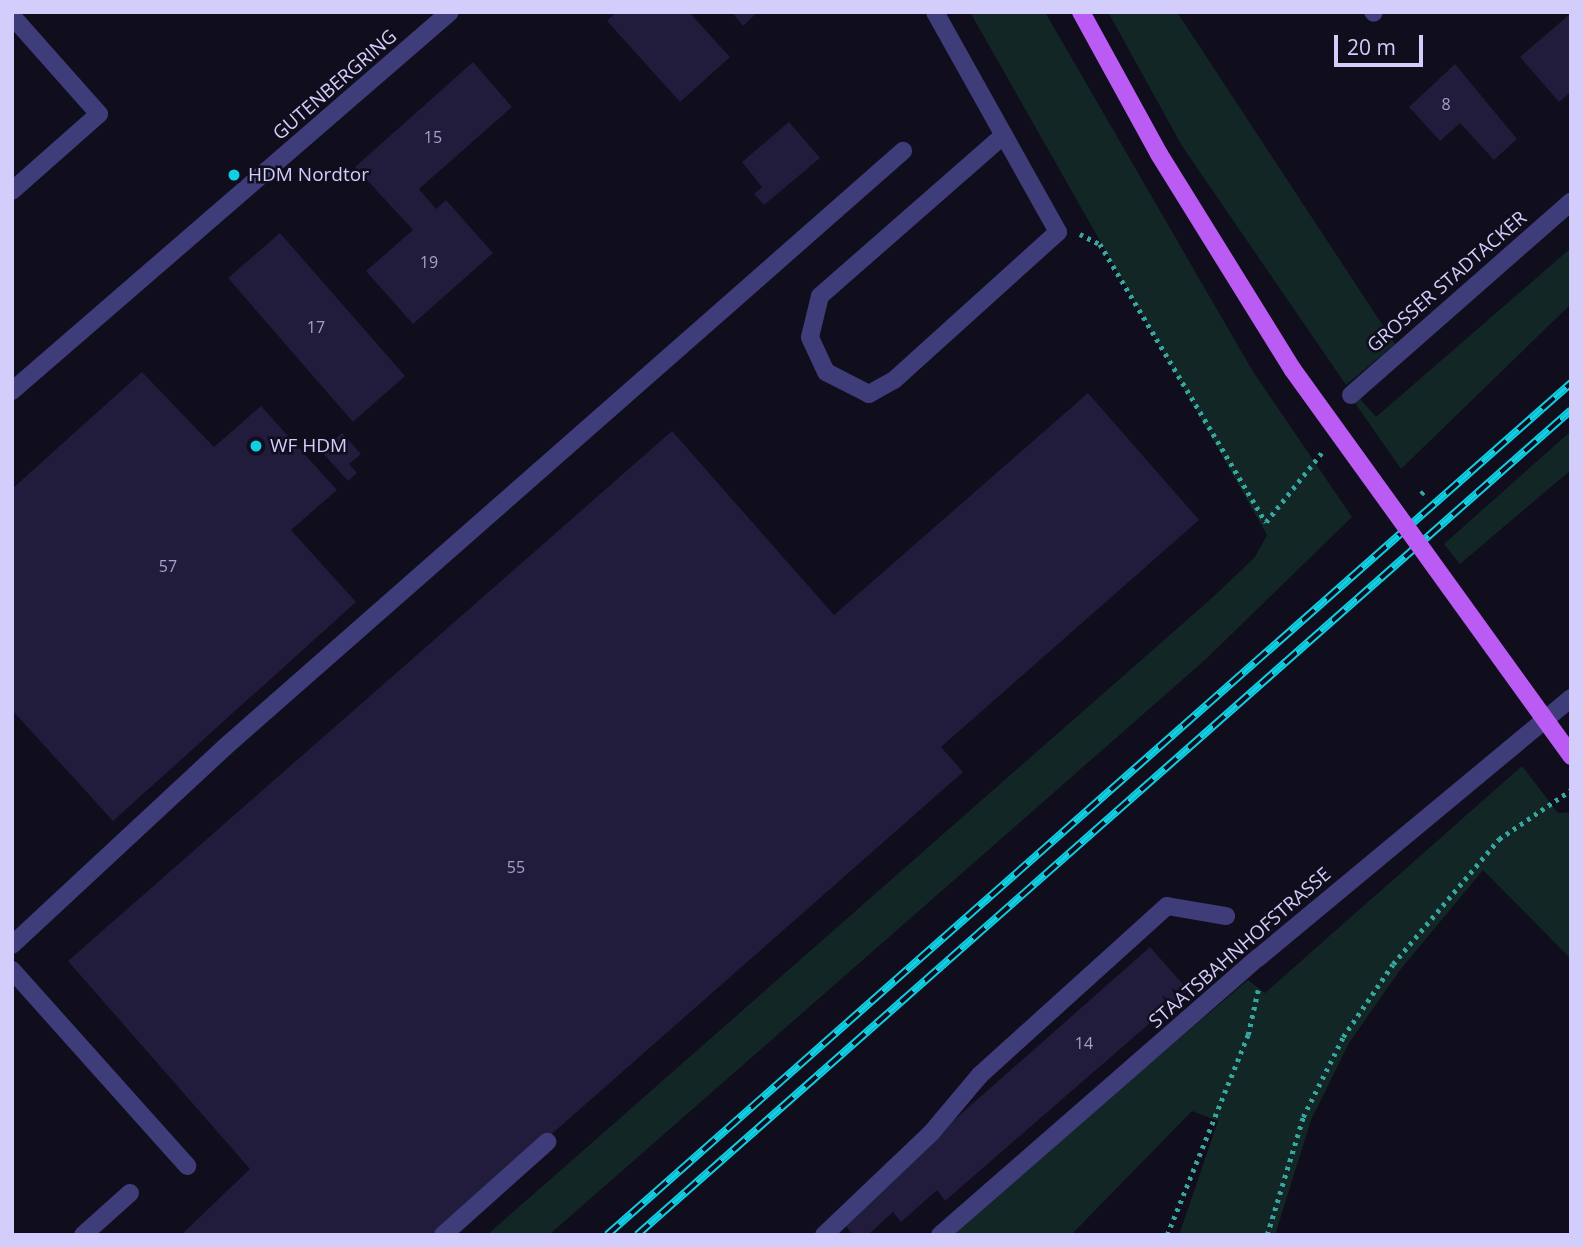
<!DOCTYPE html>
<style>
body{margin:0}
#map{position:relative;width:1583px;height:1247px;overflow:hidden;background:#100d1d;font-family:"Open Sans",sans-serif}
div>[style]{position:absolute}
.green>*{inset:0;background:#112625}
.building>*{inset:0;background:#211b3c}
.path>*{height:4.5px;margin-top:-2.25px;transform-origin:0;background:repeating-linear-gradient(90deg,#36a69f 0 3.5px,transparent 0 8.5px)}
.minor>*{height:18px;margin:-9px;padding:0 9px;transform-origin:9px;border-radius:9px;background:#3e3c79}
.major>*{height:18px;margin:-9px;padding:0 9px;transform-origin:9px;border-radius:9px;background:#ba5cf3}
.rail>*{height:8px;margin-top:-4px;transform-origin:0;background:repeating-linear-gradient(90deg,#100d1d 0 16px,#11cfe3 0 32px);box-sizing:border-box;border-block:2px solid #11cfe3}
.major-bridge>*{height:18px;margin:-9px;padding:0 9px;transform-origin:9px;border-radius:9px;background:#ba5cf3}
.dots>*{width:19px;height:19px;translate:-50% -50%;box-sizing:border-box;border:4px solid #100d1d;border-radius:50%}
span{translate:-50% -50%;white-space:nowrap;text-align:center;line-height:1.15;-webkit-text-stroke:5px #100d1d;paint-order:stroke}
.number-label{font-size:16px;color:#a6a0cb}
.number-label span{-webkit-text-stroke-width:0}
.street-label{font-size:19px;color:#d2cdfb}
.poi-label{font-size:19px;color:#d2cdfb}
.left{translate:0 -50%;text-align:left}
.frame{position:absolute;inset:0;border:14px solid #d2cdfb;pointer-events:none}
.scale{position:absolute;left:1334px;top:35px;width:89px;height:32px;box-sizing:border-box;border:4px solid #d2cdfb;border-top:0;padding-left:9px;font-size:21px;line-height:24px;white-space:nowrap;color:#d2cdfb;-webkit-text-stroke:5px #100d1d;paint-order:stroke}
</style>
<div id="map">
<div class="green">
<div style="clip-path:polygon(970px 12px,1045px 12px,1252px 370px,1352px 517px,1205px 660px,549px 1235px,487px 1235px,1213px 597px,1255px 557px,1267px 535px)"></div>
<div style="clip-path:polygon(1108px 12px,1177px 12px,1395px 344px,1346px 385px,1182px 146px)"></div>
<div style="clip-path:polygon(1571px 248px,1571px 304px,1401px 469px,1355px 403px,1360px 399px,1376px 417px)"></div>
<div style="clip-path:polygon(1571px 431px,1571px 470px,1460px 564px,1444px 544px)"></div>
<div style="clip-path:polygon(1522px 766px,1558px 813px,1571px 812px,1571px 959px,1483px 870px,1400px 970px,1349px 1043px,1311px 1120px,1275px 1235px,1179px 1235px,1218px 1121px,1192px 1111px,1071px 1235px,948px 1235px,1248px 980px,1265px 993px)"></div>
</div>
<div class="building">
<div style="clip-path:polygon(616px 12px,689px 12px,730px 57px,680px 102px,607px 21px)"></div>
<div style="clip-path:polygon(732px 12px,758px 12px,743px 26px)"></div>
<div style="clip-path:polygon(1571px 13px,1571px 92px,1559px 102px,1520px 57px)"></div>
<div style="clip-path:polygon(473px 62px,512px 107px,419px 189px,436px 209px,446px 200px,493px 253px,413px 324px,366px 271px,413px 230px,355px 167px)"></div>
<div style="clip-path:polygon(1455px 64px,1517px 139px,1494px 160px,1460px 123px,1440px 141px,1409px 107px)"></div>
<div style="clip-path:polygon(789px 122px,820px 158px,764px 205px,754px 194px,762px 187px,742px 162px)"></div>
<div style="clip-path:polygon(280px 233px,405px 376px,353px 422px,228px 278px)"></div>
<div style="clip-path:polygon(142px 372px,214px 447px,261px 406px,337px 490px,291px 530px,356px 602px,113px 821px,12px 710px,12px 489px)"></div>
<div style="clip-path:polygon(1088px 393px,1199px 520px,941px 747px,963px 772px,437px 1235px,181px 1235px,250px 1169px,68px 961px,672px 431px,834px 615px)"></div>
<div style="clip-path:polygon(342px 433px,361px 454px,349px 464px,357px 473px,348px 481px,321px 451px)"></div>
<div style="clip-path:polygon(1150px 947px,1188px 990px,945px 1201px,937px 1190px,901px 1222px,893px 1212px,868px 1235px,853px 1235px,841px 1220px)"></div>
</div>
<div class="path">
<div style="left:1080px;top:234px;width:22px;rotate:27deg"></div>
<div style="left:1100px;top:244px;width:324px;rotate:59.2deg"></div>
<div style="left:1266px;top:522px;width:91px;rotate:-51.2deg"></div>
<div style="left:1421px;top:494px;width:6px;rotate:-45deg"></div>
<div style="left:1167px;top:1235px;width:216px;rotate:-68deg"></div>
<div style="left:1248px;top:1035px;width:46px;rotate:-77.5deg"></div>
<div style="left:1267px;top:1235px;width:123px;rotate:-73deg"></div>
<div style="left:1303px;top:1117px;width:89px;rotate:-63.4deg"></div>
<div style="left:1343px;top:1037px;width:88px;rotate:-55.6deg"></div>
<div style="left:1393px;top:964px;width:164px;rotate:-49.7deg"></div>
<div style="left:1499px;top:839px;width:87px;rotate:-34.2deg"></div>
</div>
<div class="minor">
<div style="left:935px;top:12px;width:252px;rotate:60.8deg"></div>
<div style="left:1058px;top:232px;width:221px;rotate:137.9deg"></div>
<div style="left:894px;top:380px;width:29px;rotate:151deg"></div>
<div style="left:869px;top:394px;width:48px;rotate:-152.9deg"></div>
<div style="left:826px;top:372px;width:38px;rotate:-115deg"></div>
<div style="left:810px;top:337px;width:42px;rotate:-76.3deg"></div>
<div style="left:820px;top:296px;width:244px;rotate:-41.2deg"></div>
<div style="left:1373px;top:12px;width:1px;rotate:45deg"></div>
<div style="left:12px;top:16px;width:131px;rotate:48.4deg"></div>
<div style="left:99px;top:114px;width:116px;rotate:138.5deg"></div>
<div style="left:12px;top:391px;width:579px;rotate:-40.87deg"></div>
<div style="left:1351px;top:395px;width:293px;rotate:-41.3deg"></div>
<div style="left:12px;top:945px;width:291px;rotate:-42.9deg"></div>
<div style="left:225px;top:747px;width:903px;rotate:-41.32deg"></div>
<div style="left:12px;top:970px;width:263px;rotate:48.2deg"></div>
<div style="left:83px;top:1235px;width:63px;rotate:-41.8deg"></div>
<div style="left:443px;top:1235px;width:140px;rotate:-41.8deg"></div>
<div style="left:824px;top:1235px;width:149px;rotate:-43.6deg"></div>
<div style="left:932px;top:1132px;width:75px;rotate:-49.9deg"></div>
<div style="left:980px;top:1075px;width:252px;rotate:-42.1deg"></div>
<div style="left:1167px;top:906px;width:60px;rotate:9.6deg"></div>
<div style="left:940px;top:1235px;width:422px;rotate:-41.1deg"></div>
<div style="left:1258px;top:958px;width:407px;rotate:-39.7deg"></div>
</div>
<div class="major">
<div style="left:1081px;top:12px;width:162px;rotate:61.2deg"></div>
<div style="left:1159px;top:154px;width:254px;rotate:58.2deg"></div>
</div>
<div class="rail">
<div style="left:607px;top:1235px;width:1287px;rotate:-41.47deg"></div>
<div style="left:637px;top:1235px;width:1246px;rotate:-41.45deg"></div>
</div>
<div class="major-bridge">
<div style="left:1293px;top:370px;width:476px;rotate:54.2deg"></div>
</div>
<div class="dots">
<div style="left:234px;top:175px;background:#11cfe3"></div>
<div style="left:256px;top:446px;background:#11cfe3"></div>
</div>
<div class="number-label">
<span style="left:1446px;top:104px">8</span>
<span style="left:433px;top:137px">15</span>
<span style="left:429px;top:262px">19</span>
<span style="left:316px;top:327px">17</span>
<span style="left:168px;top:566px">57</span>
<span style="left:516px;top:867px">55</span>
<span style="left:1084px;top:1043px">14</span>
</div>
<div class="street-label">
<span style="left:335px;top:85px;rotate:-41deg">GUTENBERGRING</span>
<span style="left:1447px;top:282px;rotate:-41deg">GROSSER STADTACKER</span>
<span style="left:1240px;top:948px;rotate:-41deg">STAATSBAHNHOFSTRASSE</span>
</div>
<div class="poi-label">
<span class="left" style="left:248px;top:175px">HDM Nordtor</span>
<span class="left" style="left:270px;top:446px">WF HDM</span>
</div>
<div class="frame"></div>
<div class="scale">20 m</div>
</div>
